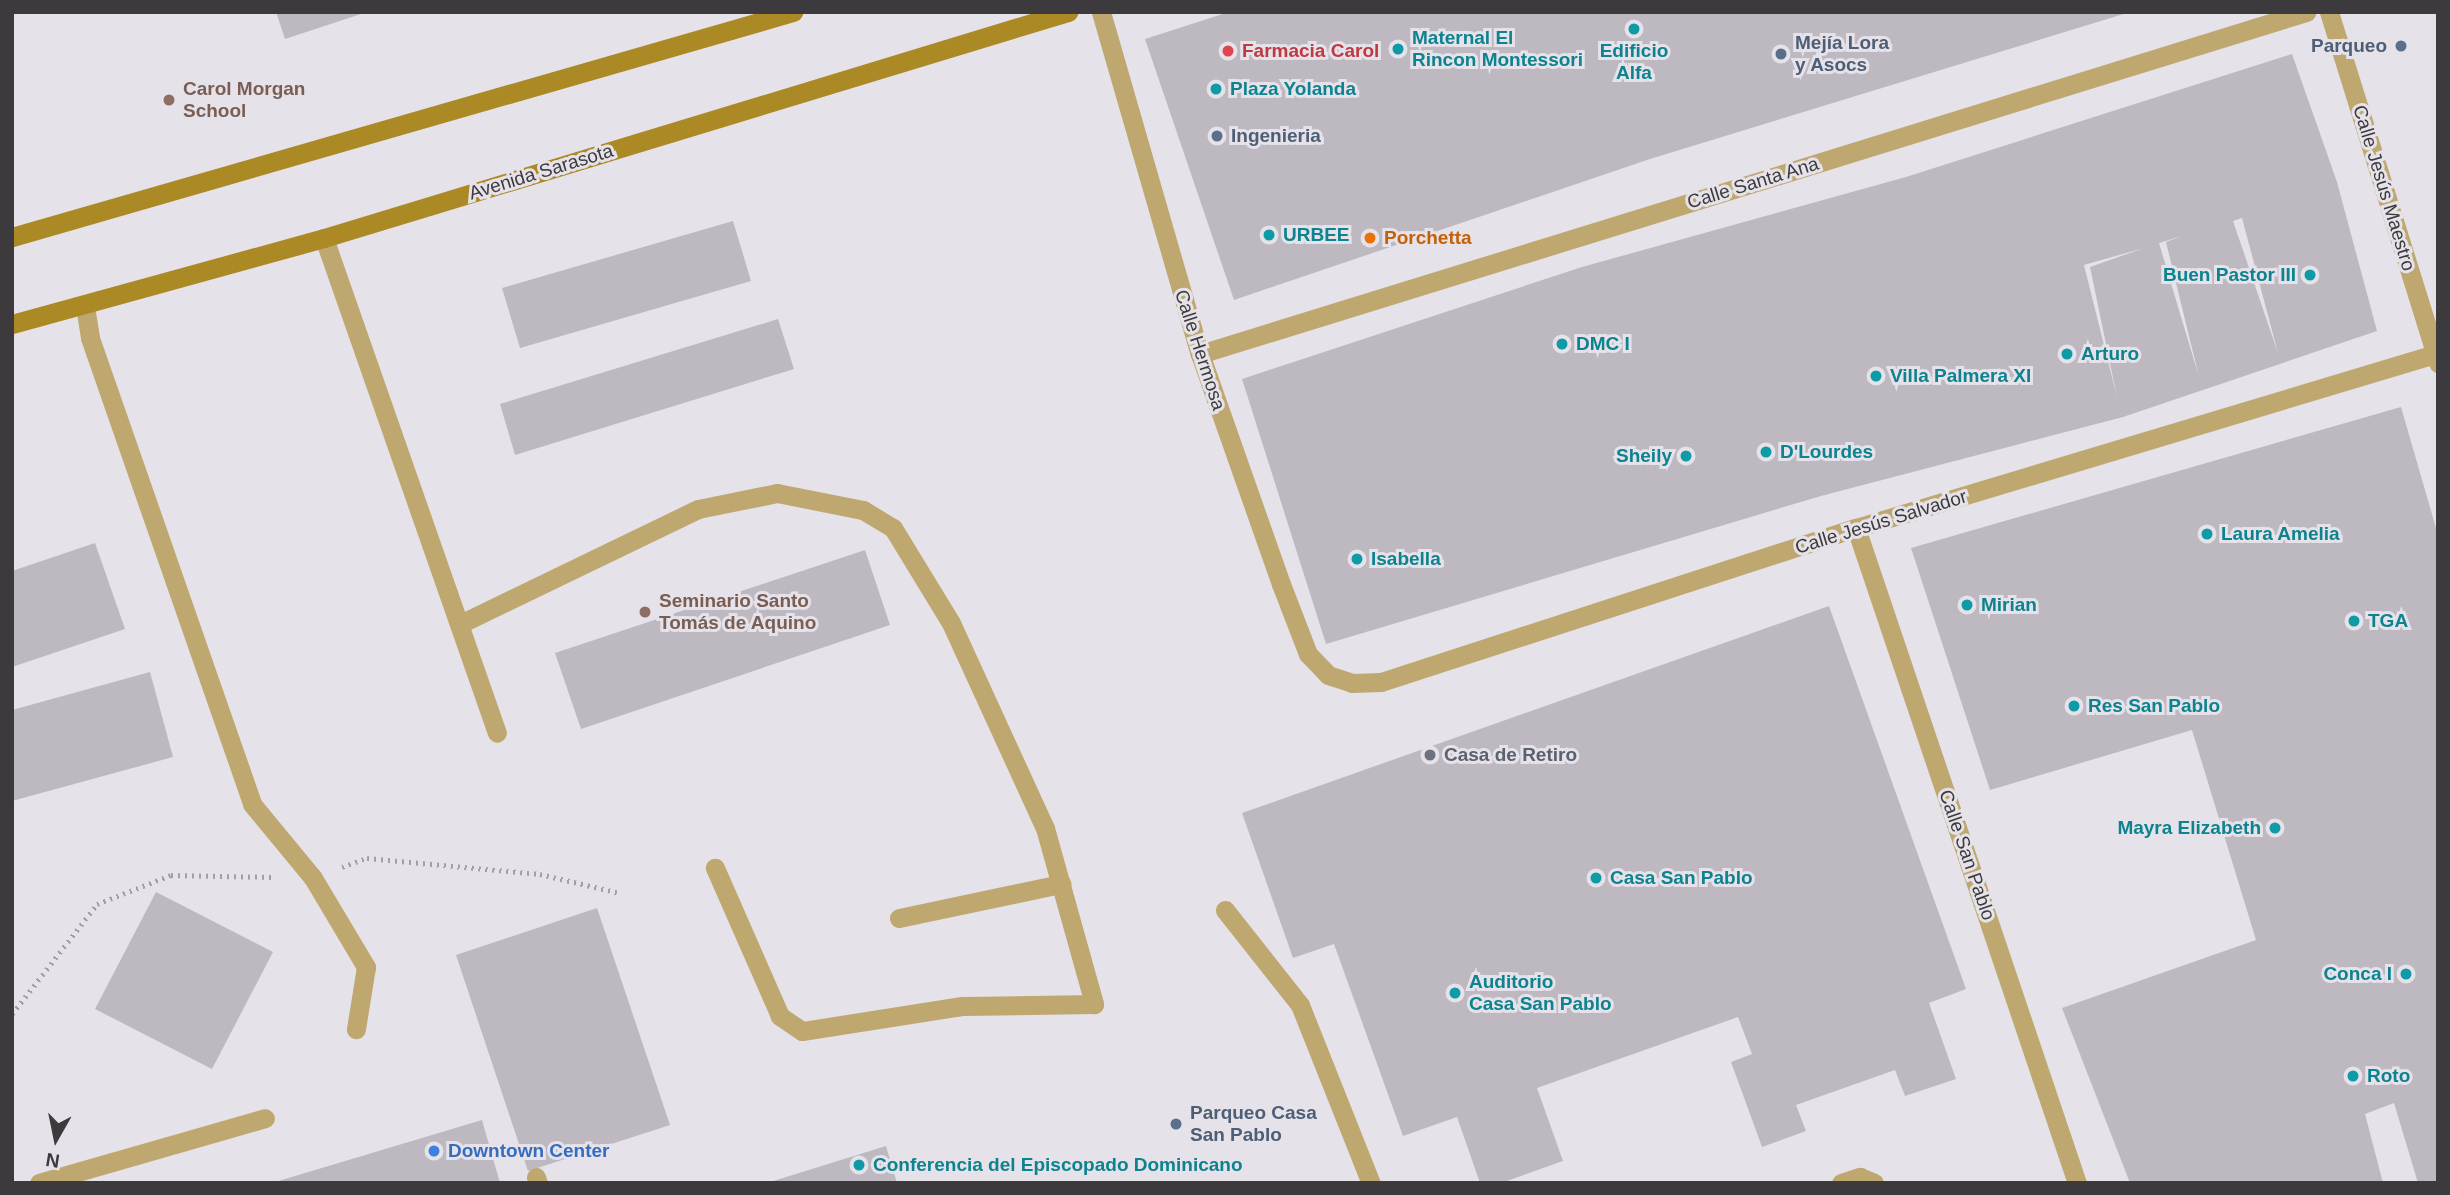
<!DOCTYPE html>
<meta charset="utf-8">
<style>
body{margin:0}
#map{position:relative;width:2450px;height:1195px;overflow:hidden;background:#e6e2e9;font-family:Helvetica,sans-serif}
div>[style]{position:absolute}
.building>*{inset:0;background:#beb9c1}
.path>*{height:4.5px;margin-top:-2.25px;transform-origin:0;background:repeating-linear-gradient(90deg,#a3a0a5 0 2px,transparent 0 7px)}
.service>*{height:19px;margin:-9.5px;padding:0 9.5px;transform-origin:9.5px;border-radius:9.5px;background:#bea86f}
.minor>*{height:19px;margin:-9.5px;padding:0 9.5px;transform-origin:9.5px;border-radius:9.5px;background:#bea86f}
.secondary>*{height:19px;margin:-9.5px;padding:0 9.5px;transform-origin:9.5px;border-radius:9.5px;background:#ab8925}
.dots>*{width:19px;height:19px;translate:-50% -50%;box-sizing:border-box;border:4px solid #e6e2e9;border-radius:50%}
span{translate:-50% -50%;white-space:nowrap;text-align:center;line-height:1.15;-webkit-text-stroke:6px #e6e2e9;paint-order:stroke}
.culture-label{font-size:19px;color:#0d838f;font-weight:700}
.left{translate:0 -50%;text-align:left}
.right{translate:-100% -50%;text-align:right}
.service-label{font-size:19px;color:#4e5e75;font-weight:700}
.health-label{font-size:19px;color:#be3a42;font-weight:700}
.education-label{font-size:19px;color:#785e54;font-weight:700}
.street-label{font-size:19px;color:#3c3a3d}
.food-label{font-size:19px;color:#c56008;font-weight:700}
.worship-label{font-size:19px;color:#5b616d;font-weight:700}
.shop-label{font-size:19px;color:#366cbe;font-weight:700}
.frame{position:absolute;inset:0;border:14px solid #3c3a3d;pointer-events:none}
.north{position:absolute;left:21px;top:1104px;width:70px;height:70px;-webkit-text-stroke:5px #e6e2e9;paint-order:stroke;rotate:189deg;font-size:19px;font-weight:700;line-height:28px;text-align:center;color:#3c3a3d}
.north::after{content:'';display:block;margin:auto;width:24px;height:32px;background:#3c3a3d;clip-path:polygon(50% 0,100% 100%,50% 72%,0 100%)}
</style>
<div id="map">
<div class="building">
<div style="clip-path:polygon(276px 12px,363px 12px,364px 13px,285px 39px)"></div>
<div style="clip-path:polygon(1229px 12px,2127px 12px,2127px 13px,1650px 159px,1234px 300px,1145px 39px)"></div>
<div style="clip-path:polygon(evenodd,2292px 54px,2337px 182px,2377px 331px,2123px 417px,1821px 496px,1326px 644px,1242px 379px,1582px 267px,1906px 177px,2292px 54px,2242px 218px,2278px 353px,2233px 221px,2242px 218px,2292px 54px,2182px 236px,2166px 242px,2199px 377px,2159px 243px,2182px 236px,2292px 54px,2144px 248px,2090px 267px,2117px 397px,2084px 265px,2144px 248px)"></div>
<div style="clip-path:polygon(733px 221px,751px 281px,520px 348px,502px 288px)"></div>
<div style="clip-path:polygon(778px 319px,794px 369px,515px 455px,500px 404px)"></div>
<div style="clip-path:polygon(2401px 407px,2438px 535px,2438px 1183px,2418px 1183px,2394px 1103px,2365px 1114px,2383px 1183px,2130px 1183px,2062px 1008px,2256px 940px,2192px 730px,1990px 790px,1911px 548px)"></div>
<div style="clip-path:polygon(95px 543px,125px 629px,12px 667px,12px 571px)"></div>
<div style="clip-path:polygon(865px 550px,890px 625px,581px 729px,555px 653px)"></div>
<div style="clip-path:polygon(1829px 606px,1966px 989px,1929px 1003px,1956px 1079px,1905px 1096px,1895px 1070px,1796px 1105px,1806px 1131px,1762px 1147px,1731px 1062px,1752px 1054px,1738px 1017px,1537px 1088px,1563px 1161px,1501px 1183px,1480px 1183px,1457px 1117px,1403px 1136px,1334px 944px,1293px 958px,1242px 813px)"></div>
<div style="clip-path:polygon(150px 672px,173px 757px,12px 801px,12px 710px)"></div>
<div style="clip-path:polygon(156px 892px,273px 952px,212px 1069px,95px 1009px)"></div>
<div style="clip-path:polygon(597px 908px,670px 1125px,528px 1171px,456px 955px)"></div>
<div style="clip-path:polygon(482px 1120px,500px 1183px,275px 1183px,275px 1182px)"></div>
<div style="clip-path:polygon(886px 1146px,897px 1183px,770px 1183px,770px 1182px)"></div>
</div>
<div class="path">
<div style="left:342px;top:867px;width:27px;rotate:-20deg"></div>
<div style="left:367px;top:858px;width:174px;rotate:5.3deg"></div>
<div style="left:540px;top:874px;width:82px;rotate:13.4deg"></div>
<div style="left:12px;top:1014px;width:139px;rotate:-52.3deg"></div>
<div style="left:97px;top:904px;width:79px;rotate:-21.4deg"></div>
<div style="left:171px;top:875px;width:101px;rotate:1.1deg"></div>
</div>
<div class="service">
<div style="left:324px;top:238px;width:524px;rotate:70.74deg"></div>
<div style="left:85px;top:306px;width:32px;rotate:81deg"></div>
<div style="left:90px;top:338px;width:493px;rotate:70.8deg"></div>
<div style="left:252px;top:804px;width:96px;rotate:50.5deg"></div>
<div style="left:313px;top:878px;width:104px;rotate:59.2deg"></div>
<div style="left:366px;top:967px;width:63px;rotate:99.2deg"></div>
<div style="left:460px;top:624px;width:264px;rotate:-25.8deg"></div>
<div style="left:698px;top:509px;width:81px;rotate:-11.4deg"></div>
<div style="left:777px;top:493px;width:88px;rotate:11.2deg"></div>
<div style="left:863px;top:510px;width:35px;rotate:31deg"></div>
<div style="left:893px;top:528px;width:111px;rotate:58.6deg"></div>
<div style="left:951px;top:623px;width:226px;rotate:65.4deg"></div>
<div style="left:1045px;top:828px;width:183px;rotate:74.4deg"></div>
<div style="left:1094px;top:1004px;width:132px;rotate:179.1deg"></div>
<div style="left:962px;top:1006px;width:162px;rotate:171.1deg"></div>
<div style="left:802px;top:1031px;width:27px;rotate:-146deg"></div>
<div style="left:780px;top:1016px;width:162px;rotate:-113.7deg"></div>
<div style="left:1225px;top:910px;width:121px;rotate:51.7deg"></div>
<div style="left:1300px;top:1005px;width:192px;rotate:68.3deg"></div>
<div style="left:899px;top:918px;width:166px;rotate:-11.9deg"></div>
<div style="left:536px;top:1177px;width:6px;rotate:72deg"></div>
<div style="left:39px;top:1183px;width:235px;rotate:-16deg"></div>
<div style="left:1841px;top:1183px;width:20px;rotate:-18deg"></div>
<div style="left:1860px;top:1177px;width:15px;rotate:23deg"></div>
</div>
<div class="minor">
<div style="left:1101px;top:12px;width:356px;rotate:73.9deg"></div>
<div style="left:1200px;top:354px;width:244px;rotate:70.6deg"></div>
<div style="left:1281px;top:584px;width:75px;rotate:68.9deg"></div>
<div style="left:1308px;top:654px;width:29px;rotate:46deg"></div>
<div style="left:1328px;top:675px;width:25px;rotate:18deg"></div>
<div style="left:1352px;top:683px;width:29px;rotate:-2deg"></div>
<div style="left:1381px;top:682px;width:499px;rotate:-18deg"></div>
<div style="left:1856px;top:528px;width:605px;rotate:-16.73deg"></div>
<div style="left:2329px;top:12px;width:368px;rotate:72.7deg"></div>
<div style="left:1200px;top:354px;width:1158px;rotate:-17.18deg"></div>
<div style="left:1856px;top:528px;width:691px;rotate:71.36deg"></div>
</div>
<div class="secondary">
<div style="left:12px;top:237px;width:813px;rotate:-16.07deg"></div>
<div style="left:12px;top:324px;width:324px;rotate:-15.4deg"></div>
<div style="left:324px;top:238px;width:778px;rotate:-16.9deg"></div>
</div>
<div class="dots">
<div style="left:1634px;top:29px;background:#0f9aa8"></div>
<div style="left:2401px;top:46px;background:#5c6f8a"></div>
<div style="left:1398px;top:49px;background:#0f9aa8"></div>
<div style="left:1228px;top:51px;background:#e0444e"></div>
<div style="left:1781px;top:54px;background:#5c6f8a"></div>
<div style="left:1216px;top:89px;background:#0f9aa8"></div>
<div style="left:169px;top:100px;background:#8d6e63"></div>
<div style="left:1217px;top:136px;background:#5c6f8a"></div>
<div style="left:1269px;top:235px;background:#0f9aa8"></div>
<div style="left:1370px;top:238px;background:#e8710a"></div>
<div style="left:2310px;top:275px;background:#0f9aa8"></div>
<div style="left:1562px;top:344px;background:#0f9aa8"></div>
<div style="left:2067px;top:354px;background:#0f9aa8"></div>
<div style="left:1876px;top:376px;background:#0f9aa8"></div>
<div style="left:1766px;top:452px;background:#0f9aa8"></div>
<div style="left:1686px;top:456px;background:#0f9aa8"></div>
<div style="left:2207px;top:534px;background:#0f9aa8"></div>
<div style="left:1357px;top:559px;background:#0f9aa8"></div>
<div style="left:1967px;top:605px;background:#0f9aa8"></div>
<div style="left:645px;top:612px;background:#8d6e63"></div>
<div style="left:2354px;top:621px;background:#0f9aa8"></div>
<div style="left:2074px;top:706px;background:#0f9aa8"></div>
<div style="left:1430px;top:755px;background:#6b7280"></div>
<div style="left:2275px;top:828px;background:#0f9aa8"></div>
<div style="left:1596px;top:878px;background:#0f9aa8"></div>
<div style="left:2406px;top:974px;background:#0f9aa8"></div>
<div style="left:1455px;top:993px;background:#0f9aa8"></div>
<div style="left:2353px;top:1076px;background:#0f9aa8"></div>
<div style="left:1176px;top:1124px;background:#5c6f8a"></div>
<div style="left:434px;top:1151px;background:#3f7fe0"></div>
<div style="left:859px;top:1165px;background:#0f9aa8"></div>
</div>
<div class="culture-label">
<span class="left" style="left:1412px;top:49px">Maternal El<br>Rincon Montessori</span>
<span style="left:1634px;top:62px">Edificio<br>Alfa</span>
<span class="left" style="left:1230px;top:89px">Plaza Yolanda</span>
<span class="left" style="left:1283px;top:235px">URBEE</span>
<span class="right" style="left:2296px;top:275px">Buen Pastor III</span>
<span class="left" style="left:1576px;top:344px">DMC I</span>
<span class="left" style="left:2081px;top:354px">Arturo</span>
<span class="left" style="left:1890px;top:376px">Villa Palmera XI</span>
<span class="left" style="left:1780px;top:452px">D'Lourdes</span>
<span class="right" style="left:1672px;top:456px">Sheily</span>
<span class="left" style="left:2221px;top:534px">Laura Amelia</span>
<span class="left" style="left:1371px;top:559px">Isabella</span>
<span class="left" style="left:1981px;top:605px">Mirian</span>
<span class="left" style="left:2368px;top:621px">TGA</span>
<span class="left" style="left:2088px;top:706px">Res San Pablo</span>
<span class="right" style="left:2261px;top:828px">Mayra Elizabeth</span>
<span class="left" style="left:1610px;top:878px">Casa San Pablo</span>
<span class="right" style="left:2392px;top:974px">Conca I</span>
<span class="left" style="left:1469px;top:993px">Auditorio<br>Casa San Pablo</span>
<span class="left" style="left:2367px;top:1076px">Roto</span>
<span class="left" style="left:873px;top:1165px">Conferencia del Episcopado Dominicano</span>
</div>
<div class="service-label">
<span class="left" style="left:1795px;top:54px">Mejía Lora<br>y Asocs</span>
<span class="right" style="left:2387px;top:46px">Parqueo</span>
<span class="left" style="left:1231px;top:136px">Ingenieria</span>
<span class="left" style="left:1190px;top:1124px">Parqueo Casa<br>San Pablo</span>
</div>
<div class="health-label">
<span class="left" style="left:1242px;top:51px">Farmacia Carol</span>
</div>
<div class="education-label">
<span class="left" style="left:183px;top:100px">Carol Morgan<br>School</span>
<span class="left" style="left:659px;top:612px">Seminario Santo<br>Tomás de Aquino</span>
</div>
<div class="street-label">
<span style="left:541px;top:172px;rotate:-17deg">Avenida Sarasota</span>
<span style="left:1753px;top:183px;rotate:-17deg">Calle Santa Ana</span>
<span style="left:2384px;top:188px;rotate:73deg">Calle Jesús Maestro</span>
<span style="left:1200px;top:350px;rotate:72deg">Calle Hermosa</span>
<span style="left:1881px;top:522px;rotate:-17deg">Calle Jesús Salvador</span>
<span style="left:1967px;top:855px;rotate:71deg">Calle San Pablo</span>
</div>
<div class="food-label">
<span class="left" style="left:1384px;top:238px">Porchetta</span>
</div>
<div class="worship-label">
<span class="left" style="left:1444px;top:755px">Casa de Retiro</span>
</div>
<div class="shop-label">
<span class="left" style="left:448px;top:1151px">Downtown Center</span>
</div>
<div class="frame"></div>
<div class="north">N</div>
</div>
